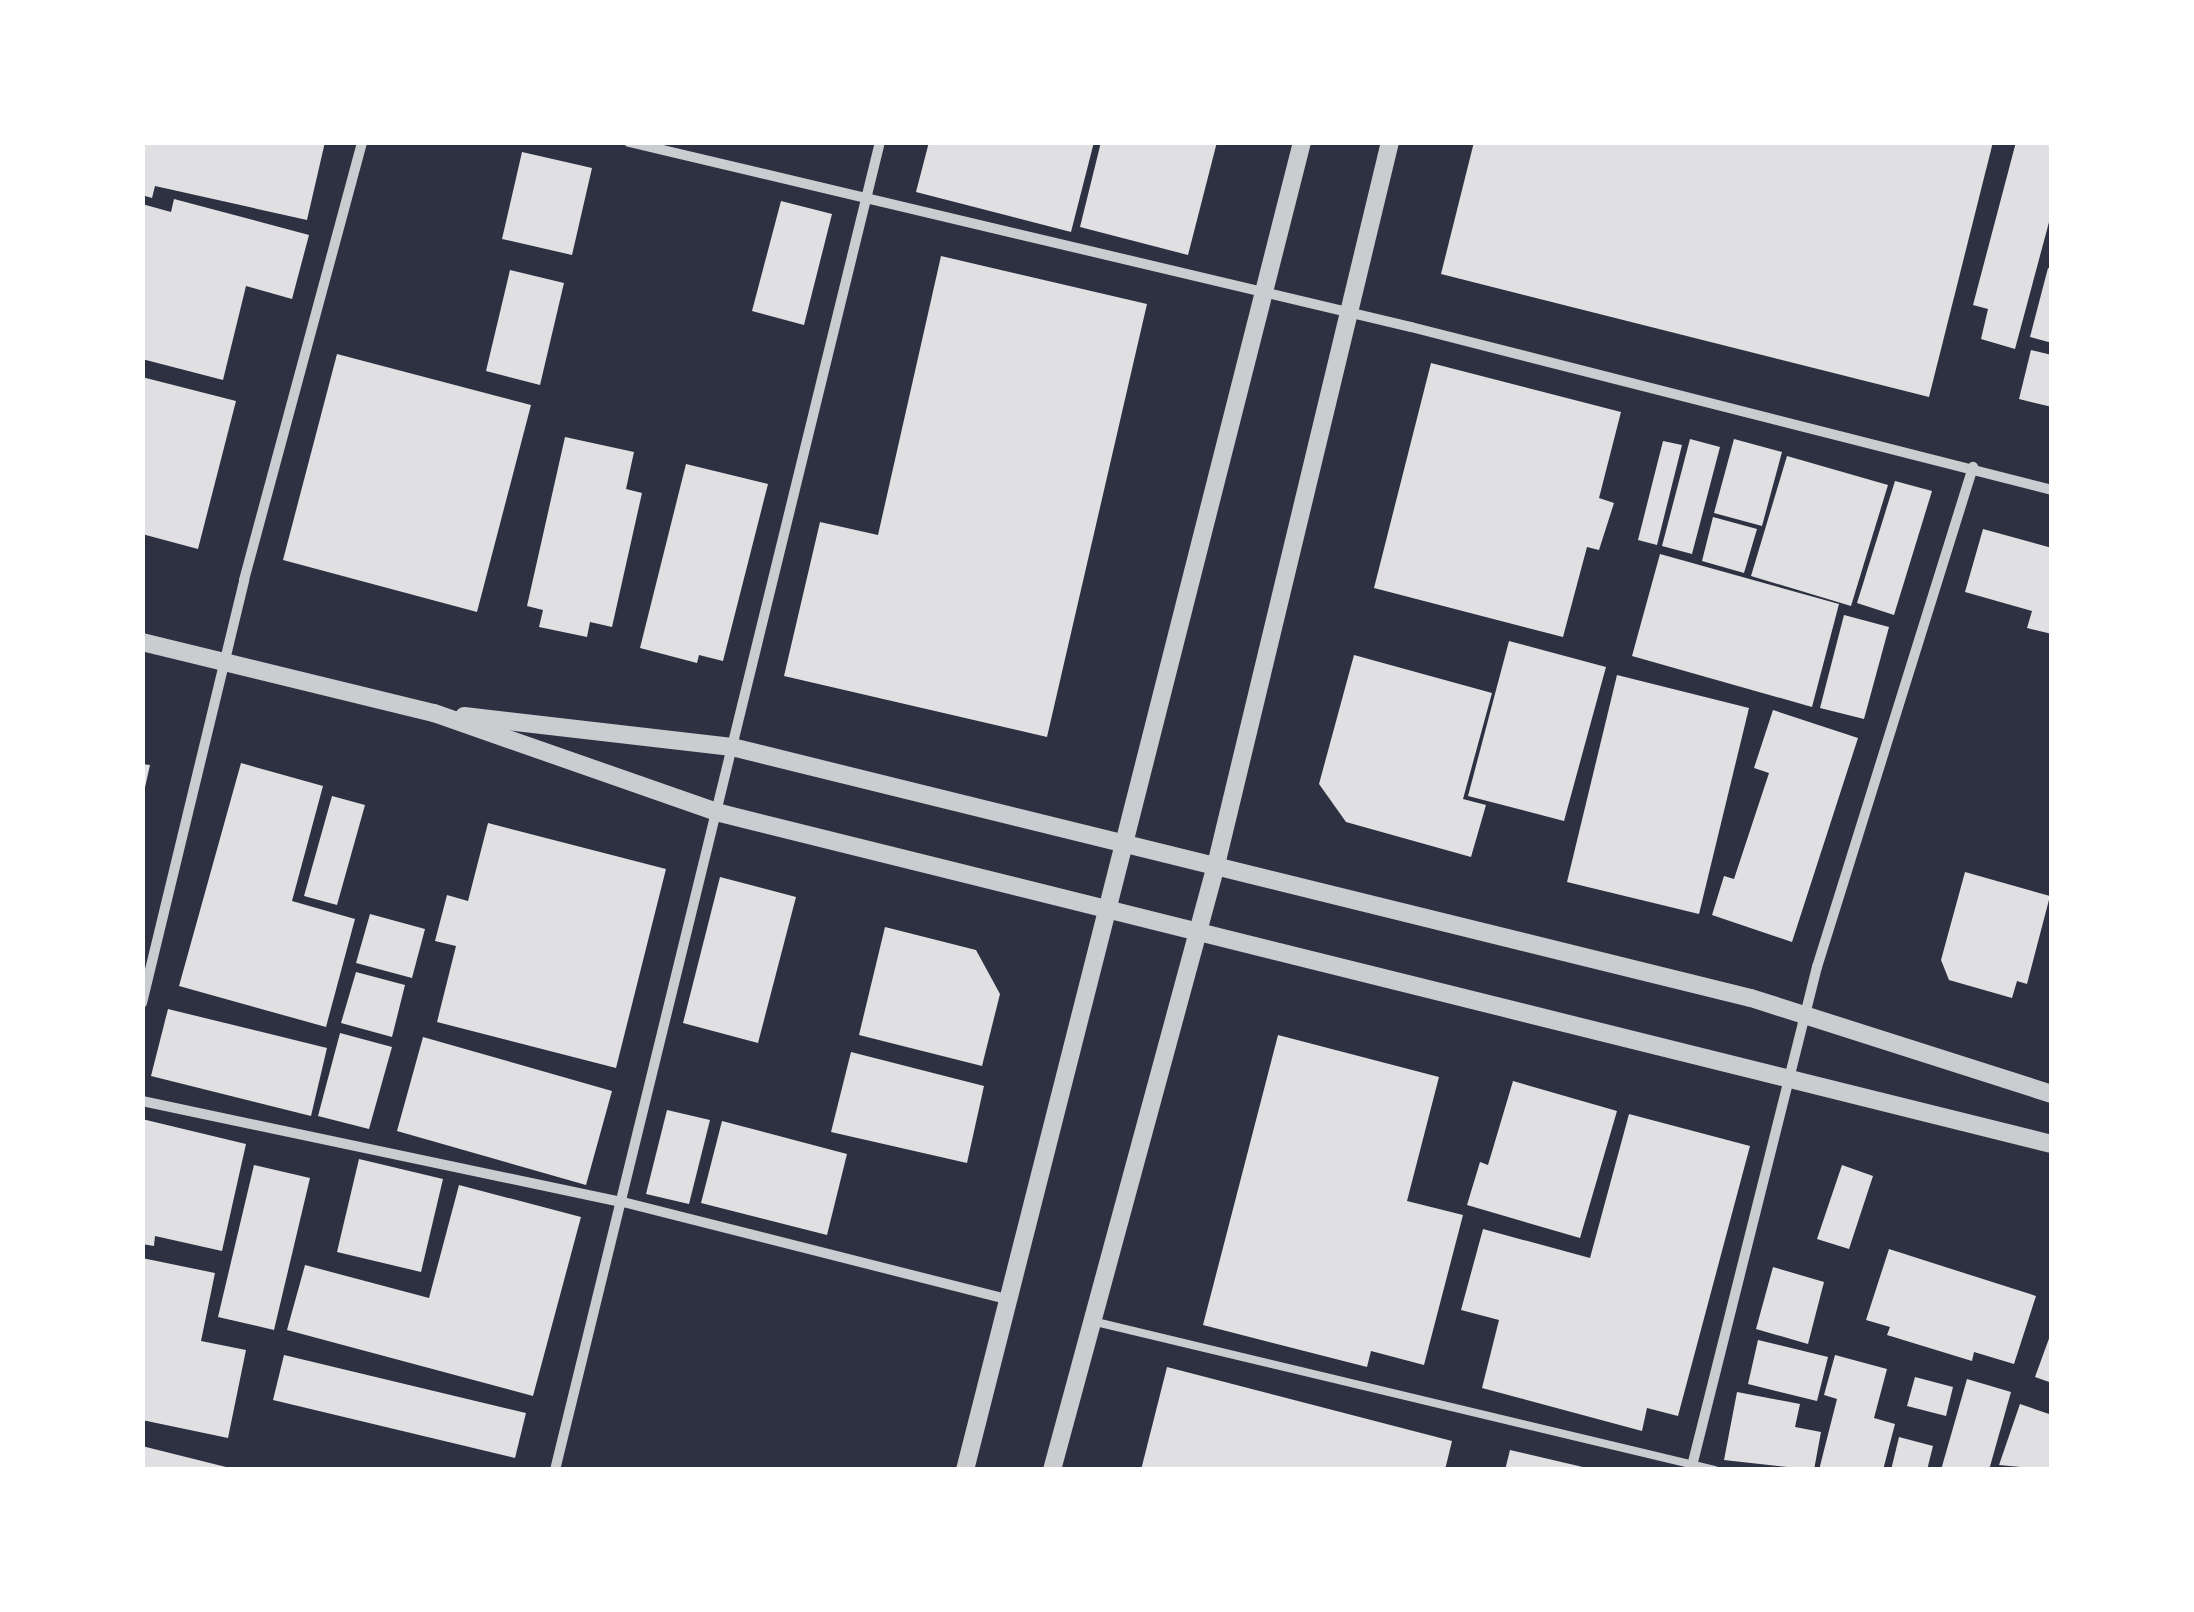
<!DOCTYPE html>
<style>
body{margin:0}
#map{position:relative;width:2194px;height:1612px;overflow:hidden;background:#2d3142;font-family:Rubik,sans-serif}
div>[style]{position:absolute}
.building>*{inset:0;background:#e0e0e3}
.service>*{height:8px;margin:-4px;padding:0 4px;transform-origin:4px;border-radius:4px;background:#caccd0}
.minor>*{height:10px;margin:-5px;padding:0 5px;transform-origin:5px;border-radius:5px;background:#caccd0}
.tertiary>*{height:18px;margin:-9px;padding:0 9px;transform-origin:9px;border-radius:9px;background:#caccd0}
span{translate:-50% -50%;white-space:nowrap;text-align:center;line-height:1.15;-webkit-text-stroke:10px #fff;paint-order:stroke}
.frame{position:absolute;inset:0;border:145px solid #fff;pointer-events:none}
</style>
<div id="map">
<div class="building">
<div style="clip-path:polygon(142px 142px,325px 142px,307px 220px,155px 186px,152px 198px,142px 195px)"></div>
<div style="clip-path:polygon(929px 142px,1094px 142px,1071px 232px,916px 192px)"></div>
<div style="clip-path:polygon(1101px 142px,1217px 142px,1188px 255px,1080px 227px)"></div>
<div style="clip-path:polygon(1474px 142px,1993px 142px,1929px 397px,1441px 274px)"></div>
<div style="clip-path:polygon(2016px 142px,2052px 142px,2052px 211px,2015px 349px,1981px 339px,1988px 309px,1973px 305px)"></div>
<div style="clip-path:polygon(522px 152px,592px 168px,572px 255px,502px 239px)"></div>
<div style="clip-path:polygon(174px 199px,309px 235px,292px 299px,246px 286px,223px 380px,142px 359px,142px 204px,171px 212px)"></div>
<div style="clip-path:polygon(781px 201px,832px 214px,804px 325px,752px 311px)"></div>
<div style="clip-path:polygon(941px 256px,1147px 304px,1047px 737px,784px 676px,820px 522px,878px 535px)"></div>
<div style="clip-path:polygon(2048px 268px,2052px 269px,2052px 343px,2030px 337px)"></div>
<div style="clip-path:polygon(510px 270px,564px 283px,540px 385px,486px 371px)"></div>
<div style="clip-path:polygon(2031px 350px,2052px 355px,2052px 407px,2019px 399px)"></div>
<div style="clip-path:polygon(337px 354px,531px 405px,477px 612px,283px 560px)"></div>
<div style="clip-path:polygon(1431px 363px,1621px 412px,1599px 498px,1614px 503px,1599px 550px,1587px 547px,1563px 637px,1374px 588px)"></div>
<div style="clip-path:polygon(142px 377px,236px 401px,198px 549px,142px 534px)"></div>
<div style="clip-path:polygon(565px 437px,634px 452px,626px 489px,642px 493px,612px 627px,590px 622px,587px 637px,539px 627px,543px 610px,527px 606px)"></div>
<div style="clip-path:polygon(1690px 439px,1720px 447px,1692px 554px,1662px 546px)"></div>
<div style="clip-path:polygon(1734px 439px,1782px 452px,1762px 526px,1714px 513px)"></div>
<div style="clip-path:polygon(1663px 441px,1682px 445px,1657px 545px,1638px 540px)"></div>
<div style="clip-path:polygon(1787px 456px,1888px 485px,1851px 606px,1751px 576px)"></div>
<div style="clip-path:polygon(686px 464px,768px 484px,723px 661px,699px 655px,697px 663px,640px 648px)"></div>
<div style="clip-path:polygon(1895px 481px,1932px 491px,1894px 615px,1857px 603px)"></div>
<div style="clip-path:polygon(1713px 517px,1757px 529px,1744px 573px,1702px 561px)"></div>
<div style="clip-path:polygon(1983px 529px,2052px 548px,2052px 634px,2027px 628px,2032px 611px,1965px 592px)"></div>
<div style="clip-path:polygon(1660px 554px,1839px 604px,1812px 707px,1632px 656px)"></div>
<div style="clip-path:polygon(1844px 615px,1889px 627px,1864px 719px,1820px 708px)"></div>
<div style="clip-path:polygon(1509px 641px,1606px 667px,1564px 821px,1468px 796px)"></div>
<div style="clip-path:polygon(1354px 655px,1492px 693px,1463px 799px,1486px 805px,1471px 857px,1346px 822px,1319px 784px)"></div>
<div style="clip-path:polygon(1617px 675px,1749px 708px,1699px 914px,1567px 882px)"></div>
<div style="clip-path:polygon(1773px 710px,1858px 738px,1792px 942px,1712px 915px,1724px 876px,1734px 879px,1769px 773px,1754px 768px)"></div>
<div style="clip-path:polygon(241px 763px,323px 786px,292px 901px,355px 919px,326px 1027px,179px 986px)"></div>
<div style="clip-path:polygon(142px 764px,150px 765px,144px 792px,142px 792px)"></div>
<div style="clip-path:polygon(332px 796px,365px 805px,337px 905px,304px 896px)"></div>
<div style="clip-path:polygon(488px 823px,666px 869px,616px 1068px,437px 1022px,456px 946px,435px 941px,447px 895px,468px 901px)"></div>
<div style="clip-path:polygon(1965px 872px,2050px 896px,2027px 984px,2017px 981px,2012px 998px,1949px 980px,1941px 960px)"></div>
<div style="clip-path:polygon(720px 877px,796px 897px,758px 1043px,683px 1023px)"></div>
<div style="clip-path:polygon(370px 914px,425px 929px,412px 978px,356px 963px)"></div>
<div style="clip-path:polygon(885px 927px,976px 950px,1000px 994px,982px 1066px,859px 1035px)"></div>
<div style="clip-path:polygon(356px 972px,405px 985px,392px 1037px,341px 1023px)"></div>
<div style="clip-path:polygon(168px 1009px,327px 1048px,311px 1116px,151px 1076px)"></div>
<div style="clip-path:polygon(340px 1033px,392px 1047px,369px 1129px,318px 1116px)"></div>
<div style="clip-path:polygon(1278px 1035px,1439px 1077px,1407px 1201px,1463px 1215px,1424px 1365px,1371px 1351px,1367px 1367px,1203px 1325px)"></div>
<div style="clip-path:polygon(423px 1037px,612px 1091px,586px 1185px,397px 1131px)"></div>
<div style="clip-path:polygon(851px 1052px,984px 1086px,967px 1163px,831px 1132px)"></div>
<div style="clip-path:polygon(1513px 1081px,1617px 1111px,1580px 1238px,1467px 1205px,1480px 1162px,1488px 1165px)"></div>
<div style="clip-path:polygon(667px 1110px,710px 1120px,689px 1204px,646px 1194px)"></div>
<div style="clip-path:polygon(1629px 1114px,1750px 1146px,1678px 1416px,1647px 1408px,1642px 1431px,1482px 1388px,1499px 1320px,1461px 1310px,1483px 1229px,1590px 1258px)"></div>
<div style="clip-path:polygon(142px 1119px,246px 1144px,222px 1251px,155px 1236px,154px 1246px,142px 1244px)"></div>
<div style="clip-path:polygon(722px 1121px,847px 1154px,827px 1235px,701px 1203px)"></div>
<div style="clip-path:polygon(359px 1159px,443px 1179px,421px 1272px,337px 1252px)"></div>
<div style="clip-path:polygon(254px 1165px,310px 1178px,274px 1330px,218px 1317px)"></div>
<div style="clip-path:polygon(1842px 1165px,1873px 1176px,1849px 1249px,1817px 1239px)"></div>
<div style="clip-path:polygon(459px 1185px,581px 1217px,533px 1396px,287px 1330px,305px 1265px,429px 1298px)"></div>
<div style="clip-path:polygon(1889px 1249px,2036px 1296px,2014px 1364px,1974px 1352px,1972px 1361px,1887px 1335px,1890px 1327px,1866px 1320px)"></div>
<div style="clip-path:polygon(142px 1258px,215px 1273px,201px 1341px,246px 1350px,228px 1438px,142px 1420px)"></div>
<div style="clip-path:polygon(1773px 1267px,1824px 1282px,1808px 1344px,1756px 1329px)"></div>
<div style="clip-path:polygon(2051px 1333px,2052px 1333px,2052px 1383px,2035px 1377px)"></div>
<div style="clip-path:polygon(1758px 1340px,1828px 1357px,1817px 1401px,1748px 1384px)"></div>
<div style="clip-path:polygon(284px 1355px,526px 1413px,515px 1458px,273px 1400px)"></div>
<div style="clip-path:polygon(1835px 1355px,1887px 1369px,1874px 1418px,1895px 1424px,1883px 1470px,1819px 1470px,1837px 1399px,1824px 1395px)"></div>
<div style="clip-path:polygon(1167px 1367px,1452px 1441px,1445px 1470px,1141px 1470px)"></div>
<div style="clip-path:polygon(1915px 1377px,1953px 1387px,1946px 1416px,1907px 1406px)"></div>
<div style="clip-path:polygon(1967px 1379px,2011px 1392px,1989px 1470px,1941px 1470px)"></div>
<div style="clip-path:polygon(1737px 1392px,1800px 1404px,1795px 1427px,1821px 1432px,1814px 1470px,1724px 1460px)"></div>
<div style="clip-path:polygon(2020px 1404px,2052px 1415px,2052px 1470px,1999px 1465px)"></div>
<div style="clip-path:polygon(1899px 1437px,1933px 1446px,1927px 1470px,1891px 1470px)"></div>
<div style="clip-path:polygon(142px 1446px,230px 1468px,230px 1470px,142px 1470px)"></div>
<div style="clip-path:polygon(1510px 1450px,1587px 1468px,1587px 1470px,1505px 1470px)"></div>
</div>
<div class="service">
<div style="left:1096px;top:1322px;width:636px;rotate:13.45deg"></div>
</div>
<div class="minor">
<div style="left:629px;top:142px;width:804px;rotate:13.31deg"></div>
<div style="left:1411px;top:327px;width:661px;rotate:14.27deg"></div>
<div style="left:142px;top:1003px;width:435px;rotate:-76.4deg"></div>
<div style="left:244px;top:580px;width:454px;rotate:-74.9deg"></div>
<div style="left:142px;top:1101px;width:491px;rotate:11.9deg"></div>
<div style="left:623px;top:1202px;width:398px;rotate:14.2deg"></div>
<div style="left:555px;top:1470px;width:1367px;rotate:-76.25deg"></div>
<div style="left:1691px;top:1470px;width:519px;rotate:-75.94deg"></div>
<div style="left:1817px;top:967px;width:524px;rotate:-72.67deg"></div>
</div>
<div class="tertiary">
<div style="left:142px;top:642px;width:301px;rotate:13.7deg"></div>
<div style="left:434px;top:713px;width:299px;rotate:19.3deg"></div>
<div style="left:716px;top:812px;width:1377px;rotate:13.96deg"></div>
<div style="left:464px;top:716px;width:270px;rotate:6.6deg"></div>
<div style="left:732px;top:747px;width:1049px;rotate:13.84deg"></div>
<div style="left:1751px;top:998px;width:316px;rotate:17.7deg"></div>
<div style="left:965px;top:1470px;width:1370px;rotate:-75.76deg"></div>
<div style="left:1052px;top:1470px;width:627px;rotate:-74.83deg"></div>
<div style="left:1216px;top:865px;width:744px;rotate:-76.47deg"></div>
</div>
<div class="frame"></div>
</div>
